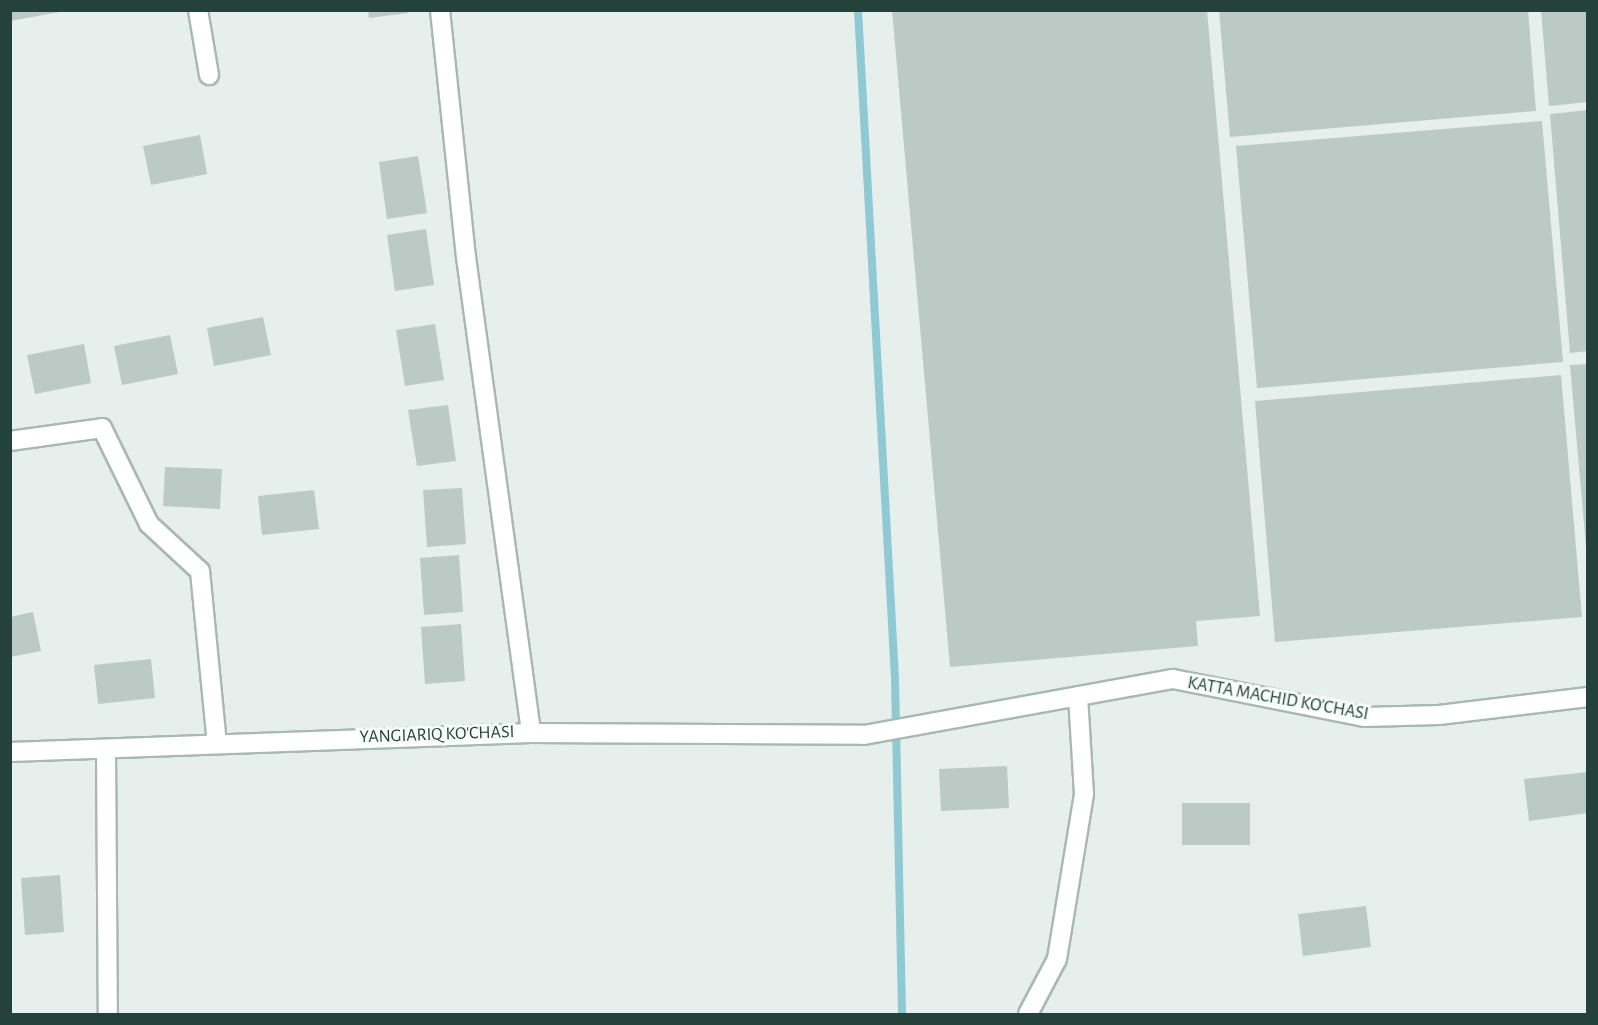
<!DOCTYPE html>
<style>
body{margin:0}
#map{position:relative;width:1598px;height:1025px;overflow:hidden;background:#e6efeb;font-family:"Alegreya Sans",sans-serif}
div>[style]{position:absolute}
.stream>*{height:8px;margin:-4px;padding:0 4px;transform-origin:4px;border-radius:4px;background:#8ec9d4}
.building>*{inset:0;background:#bbcac4}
.roads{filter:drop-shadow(2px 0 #a8b8b2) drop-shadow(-2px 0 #a8b8b2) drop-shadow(0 2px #a8b8b2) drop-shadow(0 -2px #a8b8b2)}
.minor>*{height:18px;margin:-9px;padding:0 9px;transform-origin:9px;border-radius:9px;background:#fff}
span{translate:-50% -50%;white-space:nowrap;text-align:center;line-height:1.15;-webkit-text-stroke:6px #f7fbf9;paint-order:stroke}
.street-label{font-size:18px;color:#24423a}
.frame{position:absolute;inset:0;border:12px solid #24423a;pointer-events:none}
</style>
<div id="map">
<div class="stream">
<div style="left:858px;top:10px;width:670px;rotate:86.83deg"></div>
<div style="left:895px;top:679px;width:335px;rotate:88.8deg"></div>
</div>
<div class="building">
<div style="clip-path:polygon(10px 10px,60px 10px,60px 12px,10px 21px)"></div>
<div style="clip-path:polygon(368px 10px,408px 10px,408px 13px,369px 18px)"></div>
<div style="clip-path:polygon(892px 10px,1207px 10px,1260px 616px,1196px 621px,1198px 646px,950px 667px)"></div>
<div style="clip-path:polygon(1219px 10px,1528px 10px,1536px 111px,1230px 137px)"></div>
<div style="clip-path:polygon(1541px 10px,1588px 10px,1588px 102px,1549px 106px)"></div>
<div style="clip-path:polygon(1588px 110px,1588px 351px,1570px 353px,1550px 114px)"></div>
<div style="clip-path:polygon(1542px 121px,1563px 362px,1257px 388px,1236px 146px)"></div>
<div style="clip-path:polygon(200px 135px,207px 174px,151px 185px,143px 146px)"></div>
<div style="clip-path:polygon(418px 156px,427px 213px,387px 219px,379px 162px)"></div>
<div style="clip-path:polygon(426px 229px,434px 285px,395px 291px,387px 235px)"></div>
<div style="clip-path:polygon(263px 317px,271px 355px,214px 366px,207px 328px)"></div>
<div style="clip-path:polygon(435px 324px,444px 380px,405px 386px,396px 330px)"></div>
<div style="clip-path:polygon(170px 335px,178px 374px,122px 385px,114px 346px)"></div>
<div style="clip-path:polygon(84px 344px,91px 383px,35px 394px,27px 355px)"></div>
<div style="clip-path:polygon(1588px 364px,1588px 547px,1586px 547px,1570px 365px)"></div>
<div style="clip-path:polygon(1561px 375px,1582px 617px,1275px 642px,1255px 401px)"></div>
<div style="clip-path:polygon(448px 405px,456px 461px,417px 466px,408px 410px)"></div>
<div style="clip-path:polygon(165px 467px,222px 469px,220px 509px,163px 506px)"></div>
<div style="clip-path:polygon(462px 488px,466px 544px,427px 547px,423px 490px)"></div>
<div style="clip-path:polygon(314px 490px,319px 529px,262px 535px,258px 496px)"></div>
<div style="clip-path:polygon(459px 555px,463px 612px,424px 615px,420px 558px)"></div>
<div style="clip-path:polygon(33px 612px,41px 651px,10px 657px,10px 617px)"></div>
<div style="clip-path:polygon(461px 624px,465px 681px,425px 684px,421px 627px)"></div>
<div style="clip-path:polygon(151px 659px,155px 698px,98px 704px,94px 665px)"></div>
<div style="clip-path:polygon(1007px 766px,1009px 808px,941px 811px,939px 769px)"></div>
<div style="clip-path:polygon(1588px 772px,1588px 813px,1529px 821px,1524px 779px)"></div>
<div style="clip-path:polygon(1182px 803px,1250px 803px,1250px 845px,1182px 845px)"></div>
<div style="clip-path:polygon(60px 875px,64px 932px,25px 935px,21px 878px)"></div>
<div style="clip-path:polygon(1366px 906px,1371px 947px,1303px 956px,1298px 914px)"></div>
</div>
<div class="roads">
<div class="minor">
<div style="left:198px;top:10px;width:66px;rotate:80.4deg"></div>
<div style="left:440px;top:10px;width:248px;rotate:84deg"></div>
<div style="left:466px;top:257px;width:480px;rotate:82.2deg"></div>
<div style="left:10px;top:441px;width:93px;rotate:-8deg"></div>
<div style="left:102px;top:428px;width:107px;rotate:63.9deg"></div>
<div style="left:149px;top:524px;width:69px;rotate:42.7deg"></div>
<div style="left:200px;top:571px;width:174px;rotate:84.4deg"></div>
<div style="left:106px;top:749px;width:265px;rotate:89.6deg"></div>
<div style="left:10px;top:752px;width:521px;rotate:-2.09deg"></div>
<div style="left:531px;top:733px;width:333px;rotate:0.3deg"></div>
<div style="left:864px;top:735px;width:314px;rotate:-10.3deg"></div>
<div style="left:1173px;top:679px;width:196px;rotate:11.2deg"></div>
<div style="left:1365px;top:717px;width:74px;rotate:-1.5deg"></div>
<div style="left:1439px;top:715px;width:150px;rotate:-6.9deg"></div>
<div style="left:1028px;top:1014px;width:62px;rotate:-62.2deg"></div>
<div style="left:1057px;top:959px;width:167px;rotate:-80.7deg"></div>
<div style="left:1084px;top:794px;width:98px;rotate:-93.5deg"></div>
</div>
</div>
<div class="street-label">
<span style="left:1278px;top:699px;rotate:10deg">KATTA MACHID KO'CHASI</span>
<span style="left:437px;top:735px;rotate:-2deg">YANGIARIQ KO'CHASI</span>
</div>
<div class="frame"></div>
</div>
